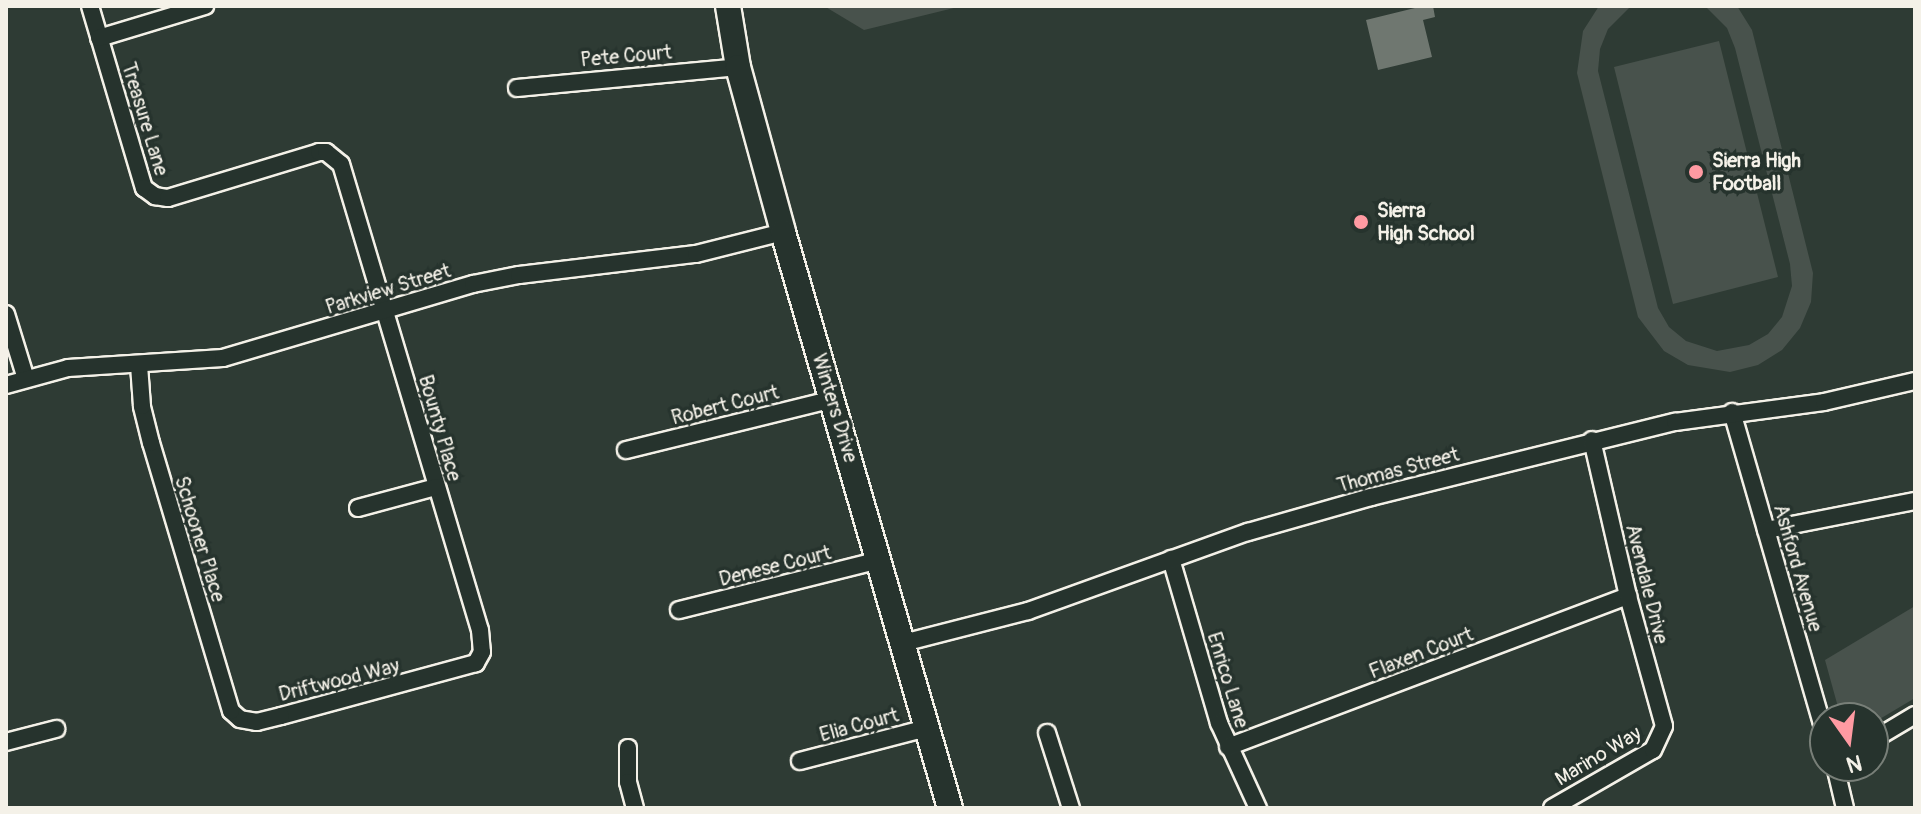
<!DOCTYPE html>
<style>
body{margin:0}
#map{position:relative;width:1921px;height:814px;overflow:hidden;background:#2e3b34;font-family:Pangolin,sans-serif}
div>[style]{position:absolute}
.green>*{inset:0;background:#48524c}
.water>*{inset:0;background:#6f7770}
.roads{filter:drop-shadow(2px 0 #f4f1e8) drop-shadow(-2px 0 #f4f1e8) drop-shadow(0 2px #f4f1e8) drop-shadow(0 -2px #f4f1e8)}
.street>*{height:16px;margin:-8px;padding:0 8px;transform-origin:8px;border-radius:8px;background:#26332d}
.secondary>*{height:24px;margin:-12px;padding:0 12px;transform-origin:12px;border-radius:12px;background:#26332d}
.dots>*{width:22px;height:22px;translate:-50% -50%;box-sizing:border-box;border:4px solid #26332d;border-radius:50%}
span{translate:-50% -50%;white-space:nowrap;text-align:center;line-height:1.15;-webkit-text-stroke:7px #26332d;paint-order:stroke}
.street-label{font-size:20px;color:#f4f1e8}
.poi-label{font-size:20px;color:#f4f1e8;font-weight:700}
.left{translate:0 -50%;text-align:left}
.frame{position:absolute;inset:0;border:8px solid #f4f1e8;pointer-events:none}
.north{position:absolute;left:1809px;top:702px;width:80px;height:80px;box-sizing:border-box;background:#26332d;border:2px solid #787f78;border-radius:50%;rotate:166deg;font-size:22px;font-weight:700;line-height:32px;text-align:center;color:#f4f1e8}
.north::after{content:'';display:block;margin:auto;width:28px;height:36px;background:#ff9aa2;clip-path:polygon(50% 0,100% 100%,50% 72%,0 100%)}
</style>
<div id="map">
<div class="green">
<div style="clip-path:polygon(824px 6px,962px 6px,864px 30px)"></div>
<div style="clip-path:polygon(1599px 6px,1631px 6px,1608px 29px,1600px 49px,1598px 71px,1658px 308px,1669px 327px,1686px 341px,1717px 351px,1749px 345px,1768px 334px,1782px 317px,1792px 286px,1790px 264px,1735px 48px,1727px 28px,1705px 6px,1737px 6px,1752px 30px,1813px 273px,1811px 302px,1800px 328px,1782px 350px,1758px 365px,1730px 372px,1688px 365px,1664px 351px,1638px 317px,1577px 73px,1583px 31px)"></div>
<div style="clip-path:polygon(1719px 41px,1778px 277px,1673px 304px,1614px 67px)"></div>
<div style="clip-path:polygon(1915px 606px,1915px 698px,1873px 723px,1873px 718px,1841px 718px,1825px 660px)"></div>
</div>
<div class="water">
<div style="clip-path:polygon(1423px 6px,1433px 6px,1435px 17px,1423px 20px,1432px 57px,1378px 70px,1366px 20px)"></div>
</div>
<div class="roads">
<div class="street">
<div style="left:90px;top:6px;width:190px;rotate:73.5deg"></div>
<div style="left:144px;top:188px;width:14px;rotate:36deg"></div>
<div style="left:155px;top:196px;width:13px;rotate:9deg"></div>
<div style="left:168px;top:198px;width:158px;rotate:-16.9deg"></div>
<div style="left:319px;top:152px;width:7px"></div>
<div style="left:326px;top:152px;width:19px;rotate:39deg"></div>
<div style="left:341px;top:164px;width:486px;rotate:73.4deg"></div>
<div style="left:480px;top:630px;width:22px;rotate:85deg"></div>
<div style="left:482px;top:652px;width:13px;rotate:119deg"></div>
<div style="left:476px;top:663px;width:202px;rotate:164.8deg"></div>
<div style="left:281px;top:716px;width:25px;rotate:166deg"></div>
<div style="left:257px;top:722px;width:17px;rotate:-170deg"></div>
<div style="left:240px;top:719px;width:12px;rotate:-138deg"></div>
<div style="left:231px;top:711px;width:280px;rotate:-106.6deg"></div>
<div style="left:151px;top:443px;width:38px;rotate:-104deg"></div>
<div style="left:142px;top:406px;width:41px;rotate:-94.2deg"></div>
<div style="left:99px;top:38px;width:111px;rotate:-16.8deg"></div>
<div style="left:517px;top:88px;width:222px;rotate:-5.4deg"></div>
<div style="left:6px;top:314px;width:68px;rotate:72.9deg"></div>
<div style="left:6px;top:385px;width:64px;rotate:-15.3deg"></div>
<div style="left:68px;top:368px;width:155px;rotate:-3.7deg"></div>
<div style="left:223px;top:358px;width:261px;rotate:-16.5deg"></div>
<div style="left:473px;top:284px;width:47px;rotate:-11.1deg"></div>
<div style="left:519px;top:275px;width:178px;rotate:-6.8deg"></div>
<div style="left:696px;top:254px;width:90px;rotate:-14.2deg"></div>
<div style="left:1732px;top:412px;width:336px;rotate:73.9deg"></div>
<div style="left:626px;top:450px;width:213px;rotate:-13.8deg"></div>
<div style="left:358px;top:508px;width:81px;rotate:-15.1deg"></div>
<div style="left:1766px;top:530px;width:152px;rotate:-11deg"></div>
<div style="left:1171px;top:559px;width:171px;rotate:73.7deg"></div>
<div style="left:1219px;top:723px;width:94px;rotate:65.4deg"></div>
<div style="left:679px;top:610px;width:207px;rotate:-14deg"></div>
<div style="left:903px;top:643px;width:129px;rotate:-14.4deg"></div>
<div style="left:1028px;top:611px;width:234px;rotate:-19.8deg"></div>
<div style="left:1248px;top:532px;width:128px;rotate:-15.9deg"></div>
<div style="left:1371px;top:497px;width:313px;rotate:-13.9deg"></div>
<div style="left:1675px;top:422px;width:150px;rotate:-7.6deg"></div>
<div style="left:1824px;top:402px;width:93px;rotate:-13deg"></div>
<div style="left:1047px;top:733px;width:79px;rotate:72.3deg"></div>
<div style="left:1873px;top:740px;width:49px;rotate:-30.8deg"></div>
<div style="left:6px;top:742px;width:52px;rotate:-14.6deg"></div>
<div style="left:1228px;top:747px;width:428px;rotate:-20.7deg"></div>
<div style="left:628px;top:748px;width:34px;rotate:90deg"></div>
<div style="left:628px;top:782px;width:27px;rotate:75deg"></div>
<div style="left:800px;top:761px;width:131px;rotate:-14.6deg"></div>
<div style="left:1835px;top:766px;width:43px;rotate:76.6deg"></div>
<div style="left:1552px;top:808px;width:116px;rotate:-29.9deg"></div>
<div style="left:1653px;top:750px;width:26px;rotate:-65deg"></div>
<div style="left:1664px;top:726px;width:135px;rotate:-105.5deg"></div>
<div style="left:1628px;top:596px;width:160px;rotate:-103deg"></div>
</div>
<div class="secondary">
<div style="left:728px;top:6px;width:62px;rotate:80.7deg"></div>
<div style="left:738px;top:67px;width:171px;rotate:74.7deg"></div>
<div style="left:783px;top:232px;width:600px;rotate:73.83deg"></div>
</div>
</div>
<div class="dots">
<div style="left:1696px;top:172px;background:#ff9aa2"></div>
<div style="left:1361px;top:222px;background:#ff9aa2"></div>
</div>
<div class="street-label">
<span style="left:626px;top:56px;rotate:-5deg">Pete Court</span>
<span style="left:145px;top:119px;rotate:73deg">Treasure Lane</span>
<span style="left:388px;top:289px;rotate:-17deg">Parkview Street</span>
<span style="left:725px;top:405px;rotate:-14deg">Robert Court</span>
<span style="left:835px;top:408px;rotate:73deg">Winters Drive</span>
<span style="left:440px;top:428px;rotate:74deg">Bounty Place</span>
<span style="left:1398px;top:470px;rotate:-15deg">Thomas Street</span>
<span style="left:200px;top:539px;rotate:73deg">Schooner Place</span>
<span style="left:775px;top:566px;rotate:-14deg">Denese Court</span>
<span style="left:1798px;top:568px;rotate:74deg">Ashford Avenue</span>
<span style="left:1647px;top:584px;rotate:76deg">Avendale Drive</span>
<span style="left:1421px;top:653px;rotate:-21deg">Flaxen Court</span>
<span style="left:339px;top:680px;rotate:-14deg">Driftwood Way</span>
<span style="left:1228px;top:680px;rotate:73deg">Enrico Lane</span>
<span style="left:859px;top:725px;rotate:-15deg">Elia Court</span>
<span style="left:1598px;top:756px;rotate:-31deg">Marino Way</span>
</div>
<div class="poi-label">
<span class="left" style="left:1712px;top:172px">Sierra High<br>Football</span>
<span class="left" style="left:1377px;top:222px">Sierra<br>High School</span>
</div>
<div class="frame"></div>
<div class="north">N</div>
</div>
